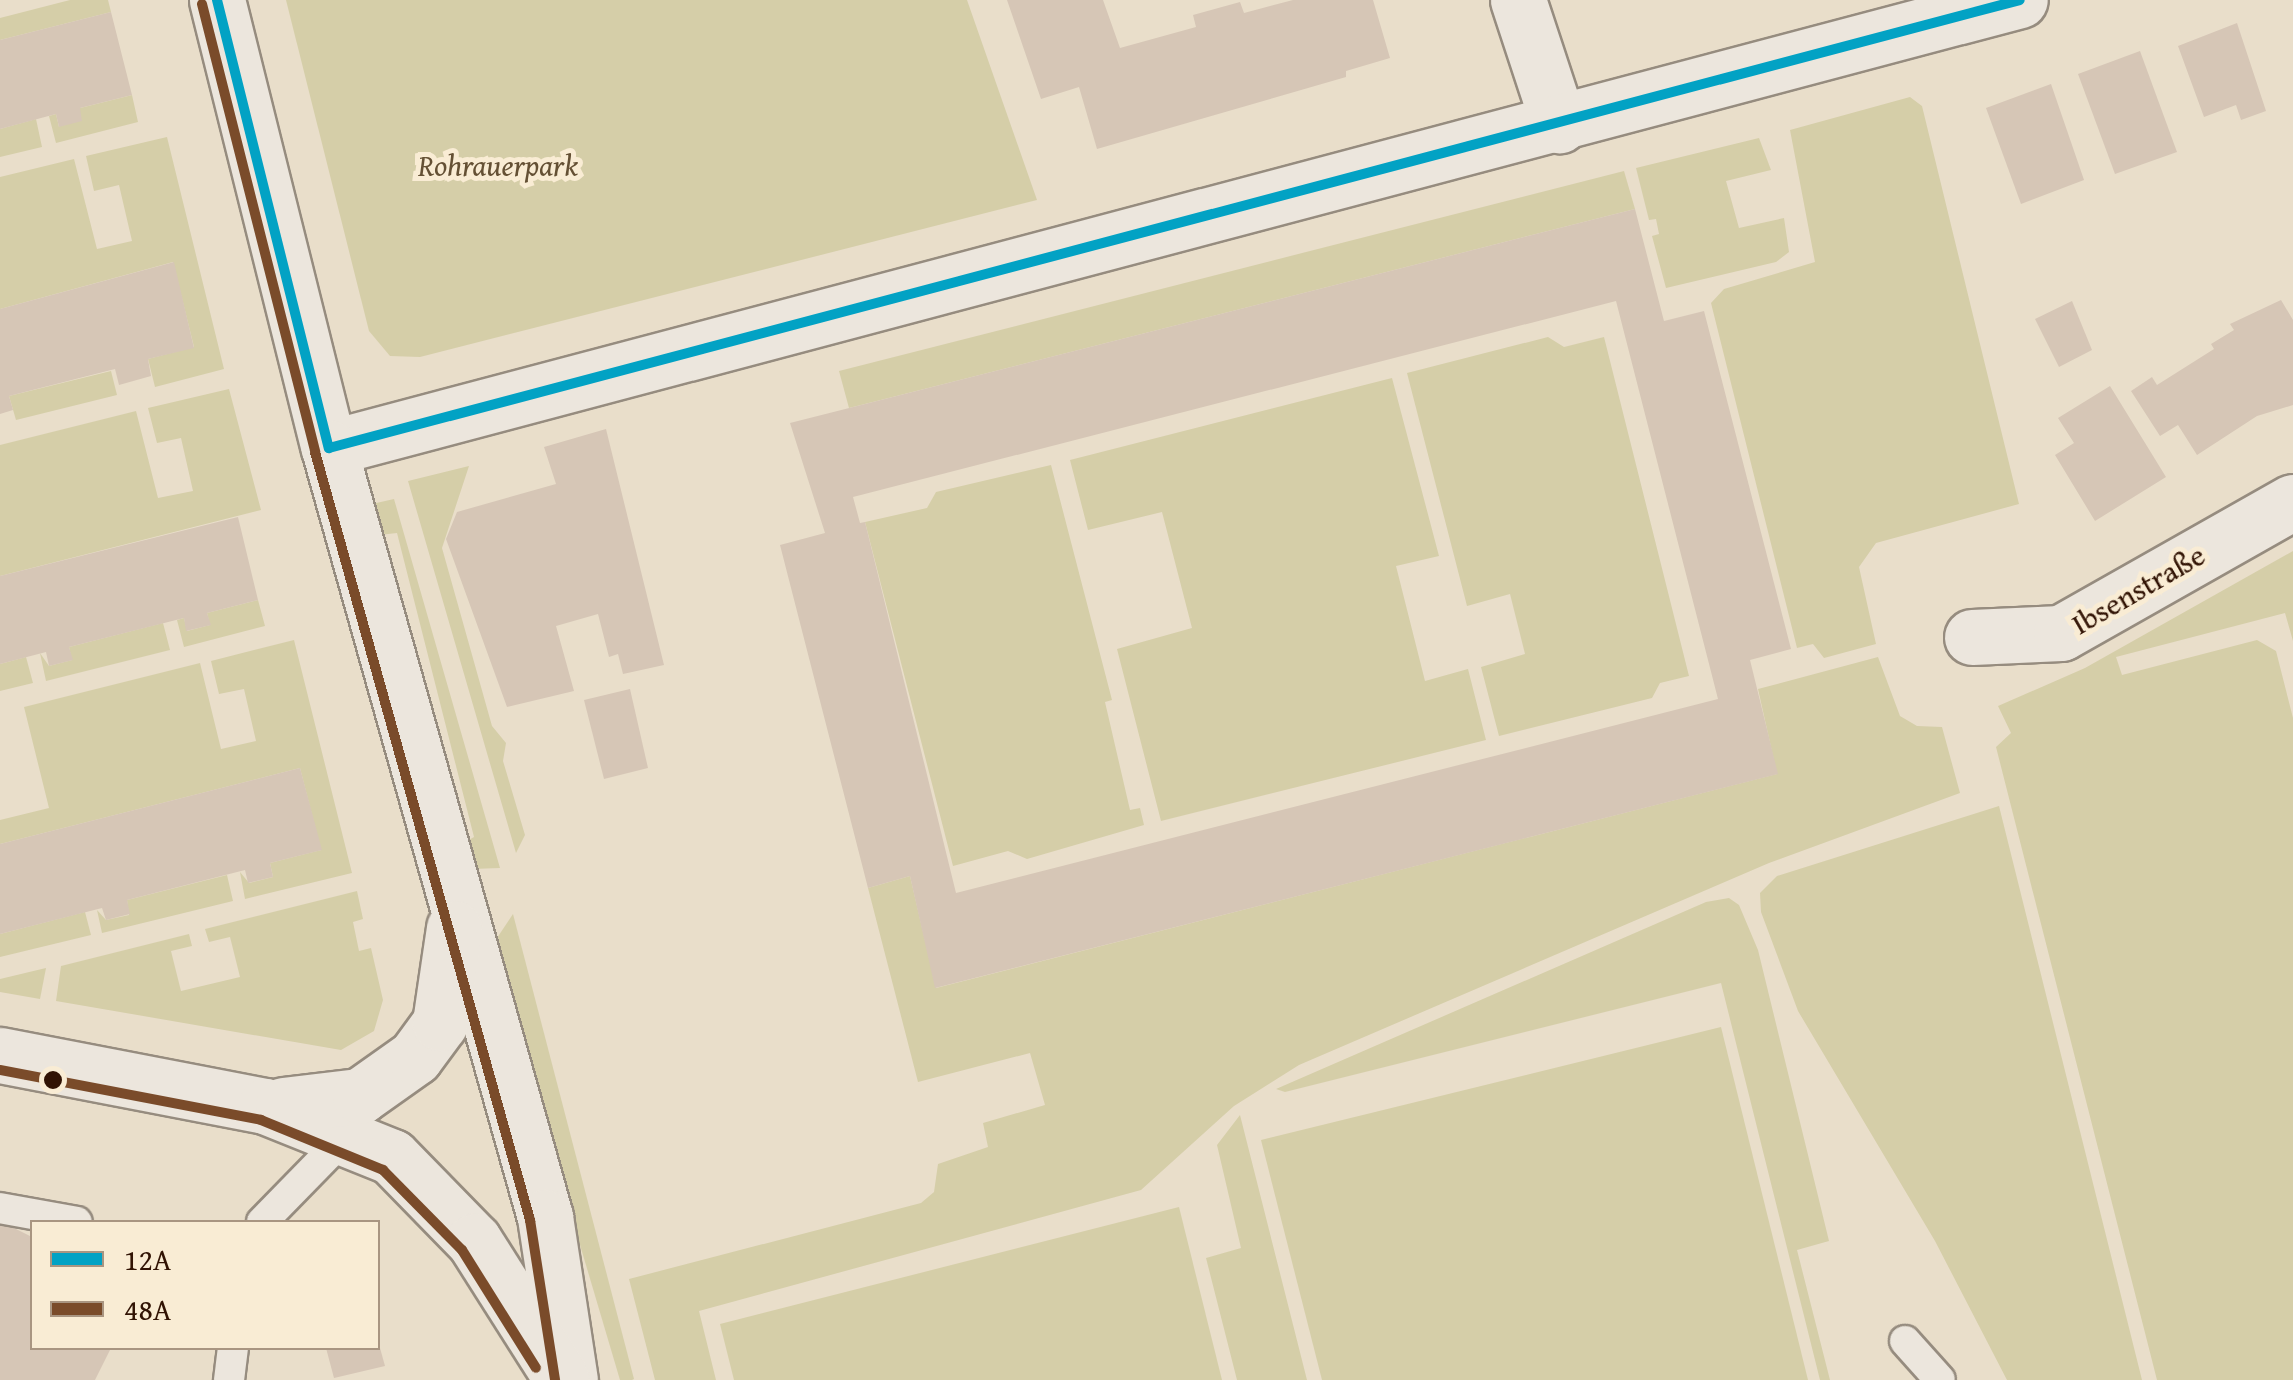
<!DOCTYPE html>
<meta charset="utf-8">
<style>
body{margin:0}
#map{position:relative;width:2293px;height:1380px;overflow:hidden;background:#e9deca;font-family:"Gentium Book Plus",serif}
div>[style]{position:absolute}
.green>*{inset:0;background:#d5cea8}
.building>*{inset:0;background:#d6c6b6}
.roads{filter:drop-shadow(2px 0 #968c7f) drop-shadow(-2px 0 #968c7f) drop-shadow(0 2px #968c7f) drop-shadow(0 -2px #968c7f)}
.service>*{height:30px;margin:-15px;padding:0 15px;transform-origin:15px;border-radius:15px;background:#ece6dd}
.minor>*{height:55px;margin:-27.5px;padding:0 27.5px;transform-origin:27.5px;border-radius:27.5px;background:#ece6dd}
.secondary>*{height:55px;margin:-27.5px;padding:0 27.5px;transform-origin:27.5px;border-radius:27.5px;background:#ece6dd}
.bus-1>*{height:10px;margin:-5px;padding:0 5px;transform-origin:5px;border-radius:5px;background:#02a2c4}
.bus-2>*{height:10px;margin:-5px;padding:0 5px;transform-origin:5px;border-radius:5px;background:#7a4b2a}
.dots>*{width:28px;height:28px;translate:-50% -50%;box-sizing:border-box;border:5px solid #f9ecd4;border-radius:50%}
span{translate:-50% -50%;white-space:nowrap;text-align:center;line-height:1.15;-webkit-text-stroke:10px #f9ecd4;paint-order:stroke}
.park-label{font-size:30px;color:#645034;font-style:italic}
.street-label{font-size:30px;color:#311304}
.legend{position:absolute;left:30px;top:1220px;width:350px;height:130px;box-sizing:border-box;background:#f9ecd4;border:2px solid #a99581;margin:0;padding:12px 18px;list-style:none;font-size:30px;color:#311304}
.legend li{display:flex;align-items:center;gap:20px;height:50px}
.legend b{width:50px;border:2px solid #a99581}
</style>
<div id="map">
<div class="green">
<div style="clip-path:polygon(70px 0,108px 0,111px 12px,0 40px,0 18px)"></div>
<div style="clip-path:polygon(286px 0,967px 0,1037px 200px,420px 357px,390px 356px,369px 331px)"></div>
<div style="clip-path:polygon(132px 95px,138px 122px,56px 143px,49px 116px,56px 114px,59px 127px,80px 108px)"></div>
<div style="clip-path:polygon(1910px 97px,1922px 106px,2019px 504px,1876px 543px,1859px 567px,1876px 644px,1824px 658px,1813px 644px,1797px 648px,1711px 303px,1724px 289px,1815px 262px,1790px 130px)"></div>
<div style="clip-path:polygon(36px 119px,42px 147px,0 157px,0 129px)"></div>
<div style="clip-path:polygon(167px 137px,224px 369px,155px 387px,148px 359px,194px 347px,173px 262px,0 309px,0 177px,74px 159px,97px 249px,132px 241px,119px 185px,94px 191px,86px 156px)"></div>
<div style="clip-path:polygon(1759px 138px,1771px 170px,1726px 181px,1739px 228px,1784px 218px,1789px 252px,1776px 262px,1666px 288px,1652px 236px,1659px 234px,1656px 219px,1649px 220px,1636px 168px)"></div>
<div style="clip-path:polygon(1624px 171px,1635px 209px,849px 408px,839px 371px)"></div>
<div style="clip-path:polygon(1548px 337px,1564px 347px,1604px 337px,1689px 676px,1660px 683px,1652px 698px,1499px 736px,1481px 667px,1525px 654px,1510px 594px,1467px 606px,1407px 373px)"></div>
<div style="clip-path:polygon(111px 371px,117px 395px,16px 420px,9px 396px)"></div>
<div style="clip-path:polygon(1392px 378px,1439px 556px,1396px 566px,1425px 681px,1468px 669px,1486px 740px,1161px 821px,1117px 649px,1192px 628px,1162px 512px,1088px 530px,1070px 460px)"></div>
<div style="clip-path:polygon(229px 389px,261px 510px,0 576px,0 445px,136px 411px,158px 498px,193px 491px,181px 438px,157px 443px,148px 408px)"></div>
<div style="clip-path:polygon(1051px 465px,1112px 700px,1105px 702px,1130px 810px,1140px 808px,1144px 825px,1027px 859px,1008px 851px,953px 866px,865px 522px,927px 508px,936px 492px)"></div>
<div style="clip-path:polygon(469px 466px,442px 548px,492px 726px,506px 743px,503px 761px,525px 835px,516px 853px,408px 481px)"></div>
<div style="clip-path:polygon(394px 499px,500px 868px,472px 869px,460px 845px,474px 837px,397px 533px,379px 535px,372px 504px)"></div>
<div style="clip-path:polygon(2293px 551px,2293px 641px,2285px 613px,2116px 657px,2122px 675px,2257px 640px,2276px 651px,2293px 718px,2293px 1380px,2157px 1380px,1996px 747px,2011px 733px,1998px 706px,2085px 668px)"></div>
<div style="clip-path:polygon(258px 600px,265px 626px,184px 647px,177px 620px,184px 618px,187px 631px,210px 625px,207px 613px)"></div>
<div style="clip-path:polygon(163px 623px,170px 650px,46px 681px,40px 653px,49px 666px,72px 660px,69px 647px)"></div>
<div style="clip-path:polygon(294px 640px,352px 873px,245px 899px,240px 872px,249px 883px,273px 877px,270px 863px,321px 850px,300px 768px,0 844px,0 820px,49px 808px,24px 707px,200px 663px,221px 749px,256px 741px,244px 689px,219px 694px,211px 661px)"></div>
<div style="clip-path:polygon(26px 657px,33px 683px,0 691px,0 664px)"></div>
<div style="clip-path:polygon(1878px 657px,1900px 716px,1917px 726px,1942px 727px,1960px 793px,1769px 863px,1299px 1065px,1234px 1106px,1141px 1190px,699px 1311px,716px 1380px,655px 1380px,629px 1279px,921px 1203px,934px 1192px,938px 1164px,988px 1147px,983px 1123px,1045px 1105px,1030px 1053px,918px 1082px,868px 888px,910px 876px,936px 988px,1777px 774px,1758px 689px)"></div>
<div style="clip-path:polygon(1999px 806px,2142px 1380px,2007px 1380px,1935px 1241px,1798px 1011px,1761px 912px,1760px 893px,1777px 876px)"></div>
<div style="clip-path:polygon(227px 875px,233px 901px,102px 933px,97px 910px,106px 920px,129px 915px,127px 900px)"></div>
<div style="clip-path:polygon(357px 891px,363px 919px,353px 922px,359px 951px,371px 948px,383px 1000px,374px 1031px,341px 1050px,56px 1001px,61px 966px,189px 934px,192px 946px,171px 951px,181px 991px,240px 977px,230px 937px,209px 942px,205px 929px)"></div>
<div style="clip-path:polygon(1729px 898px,1739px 905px,1758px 950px,1829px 1241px,1797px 1250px,1830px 1380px,1820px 1380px,1721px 983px,1285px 1092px,1276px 1089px,1706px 902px)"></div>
<div style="clip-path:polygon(85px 912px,91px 935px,0 957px,0 934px)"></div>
<div style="clip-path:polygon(513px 914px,634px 1379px,632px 1380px,620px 1380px,496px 961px,495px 941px)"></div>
<div style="clip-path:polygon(46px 968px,40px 999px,0 992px,0 979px)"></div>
<div style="clip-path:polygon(1721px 1027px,1808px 1380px,1322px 1380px,1261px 1140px)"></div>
<div style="clip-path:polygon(1240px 1115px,1307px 1380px,1237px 1380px,1206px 1258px,1241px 1248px,1217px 1145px)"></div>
<div style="clip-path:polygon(1179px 1207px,1222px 1380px,734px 1380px,720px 1324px)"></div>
</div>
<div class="building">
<div style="clip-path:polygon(1007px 0,1103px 0,1120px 48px,1196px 27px,1193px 15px,1240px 2px,1244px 13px,1293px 0,1373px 0,1390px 58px,1346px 71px,1346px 77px,1097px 149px,1079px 87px,1041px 99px)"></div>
<div style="clip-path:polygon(111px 12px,132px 95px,80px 108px,82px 121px,59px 127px,56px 114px,0 129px,0 40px)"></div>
<div style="clip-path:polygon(2237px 23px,2266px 111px,2241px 120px,2236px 105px,2204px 117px,2178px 46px)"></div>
<div style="clip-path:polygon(2140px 51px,2177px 152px,2115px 174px,2078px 74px)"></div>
<div style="clip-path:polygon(2051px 84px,2084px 180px,2021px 204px,1986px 108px)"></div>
<div style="clip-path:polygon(evenodd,1635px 209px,1664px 321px,1704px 311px,1791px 649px,1750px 660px,1778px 774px,935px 988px,910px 876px,868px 888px,780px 545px,825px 533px,790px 423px,1635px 209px,1616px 301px,1718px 699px,956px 893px,865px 522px,860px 523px,853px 497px,1616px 301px)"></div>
<div style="clip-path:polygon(174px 262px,194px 348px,148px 359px,151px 376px,119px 385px,115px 369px,9px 396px,13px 410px,0 414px,0 309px)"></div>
<div style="clip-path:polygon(2281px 300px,2293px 320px,2293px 405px,2257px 416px,2197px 455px,2178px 425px,2160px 436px,2131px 391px,2152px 377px,2157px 385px,2214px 349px,2211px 344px,2234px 330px,2230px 324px)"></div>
<div style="clip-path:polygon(2072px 301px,2092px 350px,2059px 367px,2035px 319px)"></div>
<div style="clip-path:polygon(2110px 386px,2166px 477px,2095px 521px,2055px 455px,2074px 443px,2058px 418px)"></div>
<div style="clip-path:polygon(606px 429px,664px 665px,623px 674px,618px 654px,609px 657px,598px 614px,556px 626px,574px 691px,507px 707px,446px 539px,457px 512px,556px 484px,544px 447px)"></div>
<div style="clip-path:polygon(238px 517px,258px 600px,207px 613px,211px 625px,186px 631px,184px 618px,69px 647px,73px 660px,49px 666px,46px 652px,0 664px,0 576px)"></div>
<div style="clip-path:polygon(630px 689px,648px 768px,604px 779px,584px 700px)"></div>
<div style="clip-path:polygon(300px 768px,322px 850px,270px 863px,273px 877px,248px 883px,245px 870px,127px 900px,130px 914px,106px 920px,102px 908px,0 934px,0 844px)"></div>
<div style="clip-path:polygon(0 1221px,32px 1237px,32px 1348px,111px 1348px,95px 1380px,0 1380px)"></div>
<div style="clip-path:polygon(326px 1348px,380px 1348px,385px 1366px,334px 1378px)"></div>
</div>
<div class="roads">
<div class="service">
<div style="left:0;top:1208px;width:78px;rotate:10.3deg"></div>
<div style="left:262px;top:1222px;width:122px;rotate:-45.7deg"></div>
<div style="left:1905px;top:1341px;width:52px;rotate:48.1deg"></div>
<div style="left:229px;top:1380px;width:32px;rotate:-83deg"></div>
</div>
<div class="minor">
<div style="left:1518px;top:0;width:132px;rotate:71.8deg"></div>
<div style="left:329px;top:448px;width:1749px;rotate:-14.84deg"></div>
<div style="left:1972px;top:637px;width:89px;rotate:-2.6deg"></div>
<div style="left:2061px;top:633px;width:266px;rotate:-29.5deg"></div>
</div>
<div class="secondary">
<div style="left:217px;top:0;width:462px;rotate:76deg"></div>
<div style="left:329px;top:448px;width:799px;rotate:74.31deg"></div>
<div style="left:545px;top:1217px;width:165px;rotate:81.3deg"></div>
<div style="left:0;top:1055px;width:270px;rotate:10.9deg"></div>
<div style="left:265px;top:1106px;width:137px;rotate:21.9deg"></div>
<div style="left:392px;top:1157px;width:117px;rotate:45.7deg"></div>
<div style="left:474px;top:1241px;width:162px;rotate:57.6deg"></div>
<div style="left:283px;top:1105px;width:78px;rotate:-6.7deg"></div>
<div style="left:360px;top:1096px;width:67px;rotate:-35.3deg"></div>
<div style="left:415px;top:1057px;width:42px;rotate:-53.7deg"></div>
<div style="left:440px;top:1023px;width:96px;rotate:-81.6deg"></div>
</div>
</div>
<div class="bus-1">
<div style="left:217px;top:0;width:462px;rotate:76deg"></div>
<div style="left:329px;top:448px;width:1749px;rotate:-14.84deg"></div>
</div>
<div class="bus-2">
<div style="left:202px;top:4px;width:462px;rotate:75.8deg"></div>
<div style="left:315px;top:452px;width:798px;rotate:74.36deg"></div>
<div style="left:530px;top:1220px;width:162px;rotate:81.1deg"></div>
<div style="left:0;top:1070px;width:266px;rotate:10.8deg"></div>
<div style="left:261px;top:1120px;width:132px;rotate:22.3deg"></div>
<div style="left:383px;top:1170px;width:112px;rotate:45.4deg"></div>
<div style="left:462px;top:1250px;width:139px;rotate:57.9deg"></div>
</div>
<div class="dots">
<div style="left:53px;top:1080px;background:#311304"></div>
</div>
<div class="park-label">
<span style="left:498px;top:165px">Rohrauerpark</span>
</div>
<div class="street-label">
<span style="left:2138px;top:589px;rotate:-30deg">Ibsenstraße</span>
</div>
<ul class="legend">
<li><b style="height:12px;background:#02a2c4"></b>12A</li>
<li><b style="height:12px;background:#7a4b2a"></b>48A</li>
</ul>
</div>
